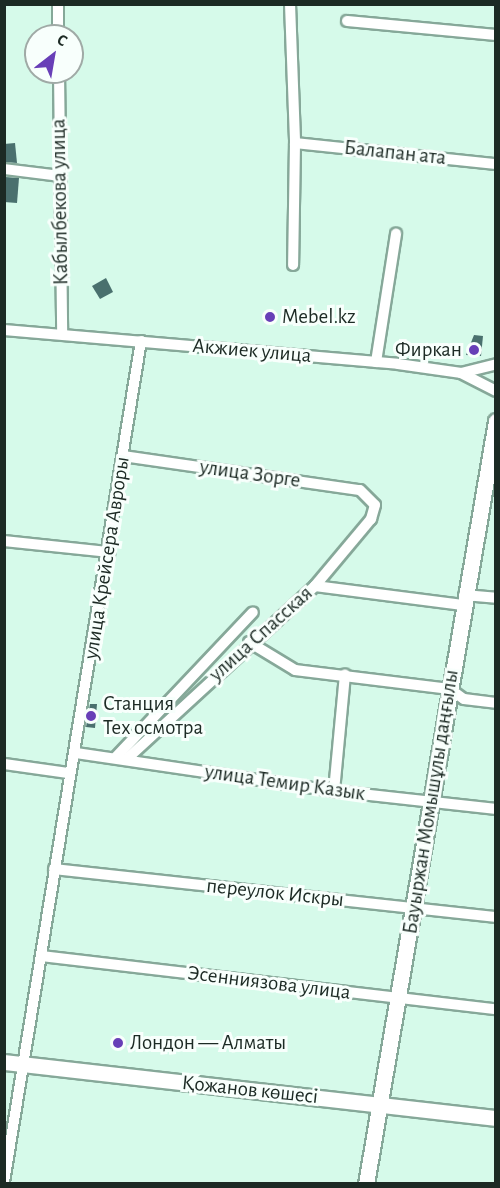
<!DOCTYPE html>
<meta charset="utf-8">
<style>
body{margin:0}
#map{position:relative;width:500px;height:1188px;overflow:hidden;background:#d6faea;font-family:"Alegreya Sans",sans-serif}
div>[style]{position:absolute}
.building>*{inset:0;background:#4a706e}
.roads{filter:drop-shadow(2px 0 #86a899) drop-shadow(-2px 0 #86a899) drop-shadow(0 2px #86a899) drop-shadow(0 -2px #86a899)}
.street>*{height:10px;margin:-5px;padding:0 5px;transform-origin:5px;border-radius:5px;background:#fff}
.secondary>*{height:15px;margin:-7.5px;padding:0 7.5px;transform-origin:7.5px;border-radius:7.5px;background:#fff}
.dots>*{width:16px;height:16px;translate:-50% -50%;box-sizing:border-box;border:3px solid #f8fffc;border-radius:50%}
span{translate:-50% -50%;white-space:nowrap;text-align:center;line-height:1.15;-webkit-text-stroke:6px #f8fffc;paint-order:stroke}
.street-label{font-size:21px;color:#1c2a24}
.poi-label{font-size:21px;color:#1c2a24}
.left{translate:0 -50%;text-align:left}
.right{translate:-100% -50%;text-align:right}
.frame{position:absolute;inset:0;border:6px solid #1c2a24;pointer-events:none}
.north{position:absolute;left:24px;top:24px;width:60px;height:60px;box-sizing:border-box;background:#f8fffc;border:2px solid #a0aaa6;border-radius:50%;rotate:31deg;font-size:16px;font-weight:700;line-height:24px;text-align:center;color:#1c2a24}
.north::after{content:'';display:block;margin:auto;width:21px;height:27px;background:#683fb7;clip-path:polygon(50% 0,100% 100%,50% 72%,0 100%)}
</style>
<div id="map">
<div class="building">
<div style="clip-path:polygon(15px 143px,17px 163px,4px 162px,4px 144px)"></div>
<div style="clip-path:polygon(5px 177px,19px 178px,17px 203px,4px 202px)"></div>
<div style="clip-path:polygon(106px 278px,113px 292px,100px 299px,92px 286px)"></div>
<div style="clip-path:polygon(474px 335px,483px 336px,481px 356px,466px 355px)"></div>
<div style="clip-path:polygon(90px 704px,97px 704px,95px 728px,86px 727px)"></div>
</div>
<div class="roads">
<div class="street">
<div style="left:58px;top:4px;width:32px;rotate:90deg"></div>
<div style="left:290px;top:4px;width:139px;rotate:87.9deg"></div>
<div style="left:295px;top:143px;width:122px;rotate:90.9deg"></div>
<div style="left:347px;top:21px;width:150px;rotate:5.4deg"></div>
<div style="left:59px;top:72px;width:260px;rotate:89.3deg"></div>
<div style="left:295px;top:143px;width:202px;rotate:6deg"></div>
<div style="left:4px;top:169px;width:56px;rotate:7.1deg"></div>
<div style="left:4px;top:330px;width:395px;rotate:4.9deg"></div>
<div style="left:398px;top:364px;width:64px;rotate:8.1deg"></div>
<div style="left:461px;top:373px;width:39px;rotate:27deg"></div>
<div style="left:376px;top:362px;width:130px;rotate:-81.1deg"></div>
<div style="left:461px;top:373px;width:36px;rotate:-14deg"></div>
<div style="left:123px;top:456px;width:239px;rotate:8.2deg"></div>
<div style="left:360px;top:490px;width:21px;rotate:45deg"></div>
<div style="left:375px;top:505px;width:15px;rotate:106deg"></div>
<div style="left:371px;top:519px;width:87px;rotate:129.9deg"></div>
<div style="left:315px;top:586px;width:254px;rotate:137.4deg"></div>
<div style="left:4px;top:541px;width:106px;rotate:6deg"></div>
<div style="left:315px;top:586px;width:149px;rotate:7.3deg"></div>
<div style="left:464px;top:595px;width:32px;rotate:5deg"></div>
<div style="left:249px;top:642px;width:54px;rotate:31.3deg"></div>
<div style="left:295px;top:670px;width:156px;rotate:7deg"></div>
<div style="left:450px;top:689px;width:17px;rotate:36deg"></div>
<div style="left:464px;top:699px;width:32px;rotate:7deg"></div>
<div style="left:76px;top:753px;width:261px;rotate:8.4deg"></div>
<div style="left:334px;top:791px;width:163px;rotate:6.3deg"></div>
<div style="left:116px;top:757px;width:199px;rotate:-46.6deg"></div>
<div style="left:4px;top:764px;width:65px;rotate:8deg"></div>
<div style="left:334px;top:791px;width:117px;rotate:-84.6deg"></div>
<div style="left:54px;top:869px;width:445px;rotate:6.2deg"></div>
<div style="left:42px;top:956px;width:457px;rotate:6.7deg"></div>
<div style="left:4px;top:1182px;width:852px;rotate:-80.75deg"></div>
</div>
<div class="secondary">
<div style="left:4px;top:1062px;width:495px;rotate:6.5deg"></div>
<div style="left:366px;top:1184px;width:774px;rotate:-80.33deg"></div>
</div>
</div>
<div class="dots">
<div style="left:270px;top:317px;background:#683fb7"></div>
<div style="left:474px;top:350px;background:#683fb7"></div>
<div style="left:91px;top:716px;background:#683fb7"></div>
<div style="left:118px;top:1043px;background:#683fb7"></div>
</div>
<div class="street-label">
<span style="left:395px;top:153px;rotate:6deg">Балапан ата</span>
<span style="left:60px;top:202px;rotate:-91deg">Кабылбекова улица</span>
<span style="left:252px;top:351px;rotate:5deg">Акжиек улица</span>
<span style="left:250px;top:474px;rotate:8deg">улица Зорге</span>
<span style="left:107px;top:558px;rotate:-81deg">улица Крейсера Авроры</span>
<span style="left:261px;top:634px;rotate:-42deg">улица Спасская</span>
<span style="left:285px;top:783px;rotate:8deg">улица Темир Казык</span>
<span style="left:431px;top:802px;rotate:-81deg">Бауыржан Момышұлы даңғылы</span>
<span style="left:275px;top:893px;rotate:6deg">переулок Искры</span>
<span style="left:269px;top:983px;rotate:7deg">Эсенниязова улица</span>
<span style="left:250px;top:1090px;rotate:6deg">Қожанов көшесі</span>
</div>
<div class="poi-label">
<span class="left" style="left:282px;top:317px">Mebel.kz</span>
<span class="right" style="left:462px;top:350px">Фиркан</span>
<span class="left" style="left:103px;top:716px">Станция<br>Тех осмотра</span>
<span class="left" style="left:130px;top:1043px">Лондон — Алматы</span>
</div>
<div class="frame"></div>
<div class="north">С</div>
</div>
